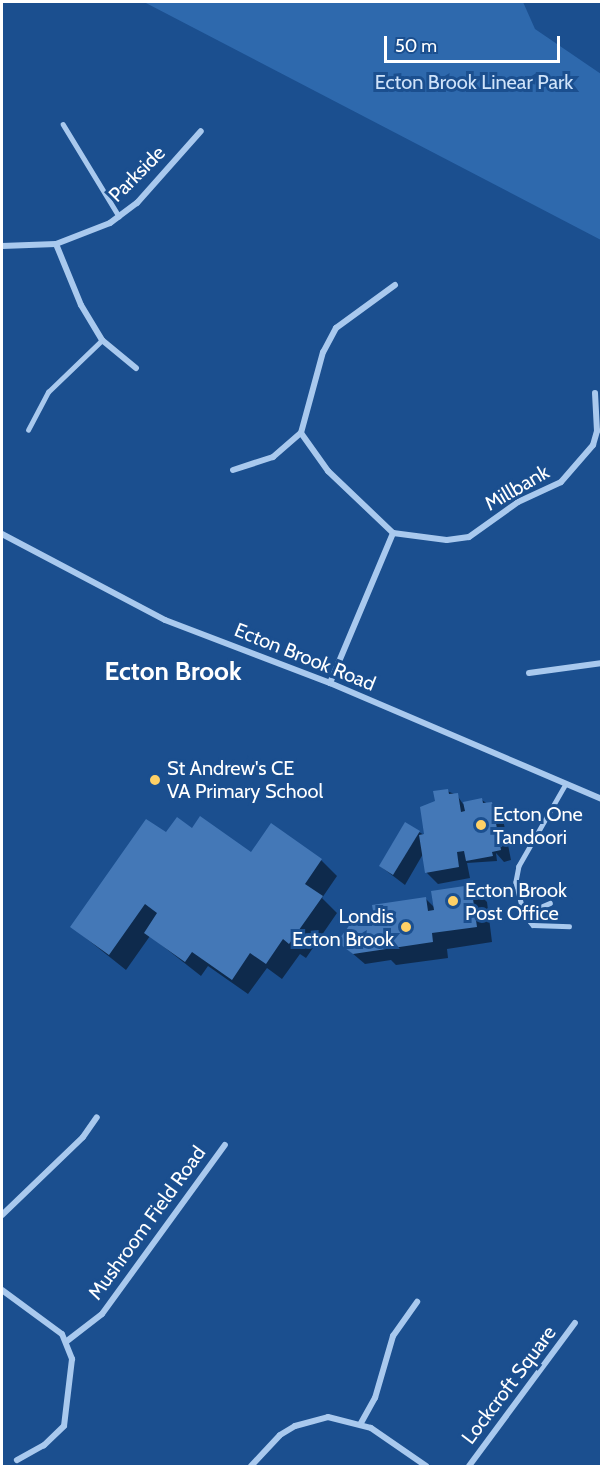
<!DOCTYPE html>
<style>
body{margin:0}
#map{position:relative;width:603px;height:1468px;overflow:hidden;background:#1b4f8f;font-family:Cabin,sans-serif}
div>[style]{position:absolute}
.green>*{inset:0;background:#2e69ad}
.shadow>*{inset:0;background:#0007}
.building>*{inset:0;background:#4478b7}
.service>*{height:4.5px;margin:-2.25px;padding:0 2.25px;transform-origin:2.25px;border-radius:2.25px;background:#a9c9ee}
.minor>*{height:6px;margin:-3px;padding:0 3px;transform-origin:3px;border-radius:3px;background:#a9c9ee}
.dots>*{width:16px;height:16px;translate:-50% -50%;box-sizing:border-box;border:3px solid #1b4f8f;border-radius:50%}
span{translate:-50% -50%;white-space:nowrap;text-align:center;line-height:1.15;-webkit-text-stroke:6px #1b4f8f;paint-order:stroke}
.park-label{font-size:20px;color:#cfe3fa}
.street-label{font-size:20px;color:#fff}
.poi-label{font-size:20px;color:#fff}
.left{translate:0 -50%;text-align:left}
.right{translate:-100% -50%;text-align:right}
.district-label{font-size:26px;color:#fff;font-weight:700}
.frame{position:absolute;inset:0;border:3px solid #fff;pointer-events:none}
.scale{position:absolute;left:384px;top:36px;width:176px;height:27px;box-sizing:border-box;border:3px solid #fff;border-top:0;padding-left:8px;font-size:18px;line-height:21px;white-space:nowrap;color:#fff;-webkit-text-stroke:4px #1b4f8f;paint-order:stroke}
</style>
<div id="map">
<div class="green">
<div style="clip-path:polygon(144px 2px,523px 2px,535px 29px,601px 74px,601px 240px)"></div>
</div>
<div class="shadow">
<div style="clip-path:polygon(447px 791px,457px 795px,463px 804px,482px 800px,502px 814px,511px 860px,504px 862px,496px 853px,497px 861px,467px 863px,470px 878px,438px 884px,427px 873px,423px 854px,405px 885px,380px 866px,419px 832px,426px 836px,436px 802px)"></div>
<div style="clip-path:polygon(192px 830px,251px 854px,321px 860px,337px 876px,322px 898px,337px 913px,306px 958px,300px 954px,282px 979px,267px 968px,248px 994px,208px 966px,201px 976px,150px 936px,126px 970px,72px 927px,167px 835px)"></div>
<div style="clip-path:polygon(471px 886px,487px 902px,492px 942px,447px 949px,448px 958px,396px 965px,391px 960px,365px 964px,339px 942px,360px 925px,376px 923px,426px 899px,435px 908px)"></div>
</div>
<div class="building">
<div style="clip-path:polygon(448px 789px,449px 794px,458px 793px,461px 812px,465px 811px,463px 802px,482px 798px,483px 803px,492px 802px,501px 850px,492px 852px,493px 856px,466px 861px,464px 851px,457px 852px,459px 867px,425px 873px,419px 835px,424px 834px,420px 807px,435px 801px,433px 791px)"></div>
<div style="clip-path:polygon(200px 816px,251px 852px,271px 823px,322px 859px,305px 884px,323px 896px,289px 944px,283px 939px,266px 964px,250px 953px,232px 980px,192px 952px,185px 962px,144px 933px,157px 913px,145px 904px,109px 955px,70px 927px,146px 819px,166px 832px,177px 817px,192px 828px)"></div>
<div style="clip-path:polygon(405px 822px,420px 831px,393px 875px,379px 866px)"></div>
<div style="clip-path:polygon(471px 885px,477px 927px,432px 933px,433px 942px,353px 954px,337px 942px,354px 919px,360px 923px,375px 922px,372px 905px,426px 897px,428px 911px,434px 910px,431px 891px)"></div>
</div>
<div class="service">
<div style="left:63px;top:124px;width:108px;rotate:58.7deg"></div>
<div style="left:28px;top:430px;width:43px;rotate:-62.2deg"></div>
<div style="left:48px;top:392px;width:75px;rotate:-43.9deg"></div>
<div style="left:566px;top:784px;width:95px;rotate:119.8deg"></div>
<div style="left:519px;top:866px;width:16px;rotate:101deg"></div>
<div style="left:516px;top:882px;width:33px;rotate:76deg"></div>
<div style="left:524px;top:914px;width:14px;rotate:51deg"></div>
<div style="left:533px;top:925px;width:36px;rotate:2deg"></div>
<div style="left:524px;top:914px;width:28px;rotate:-23deg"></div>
</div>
<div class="minor">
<div style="left:56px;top:244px;width:66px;rotate:67.7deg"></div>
<div style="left:81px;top:305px;width:41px;rotate:59deg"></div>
<div style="left:102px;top:340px;width:44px;rotate:39.5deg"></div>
<div style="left:2px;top:246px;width:54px;rotate:-2.1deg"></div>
<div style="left:56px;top:244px;width:58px;rotate:-21.3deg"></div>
<div style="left:110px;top:223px;width:34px;rotate:-37deg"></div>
<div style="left:137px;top:203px;width:96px;rotate:-48.4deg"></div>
<div style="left:395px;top:285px;width:73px;rotate:143.9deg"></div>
<div style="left:336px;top:328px;width:27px;rotate:118deg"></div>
<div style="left:323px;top:352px;width:84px;rotate:105.2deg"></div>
<div style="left:301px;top:433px;width:47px;rotate:54.6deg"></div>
<div style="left:328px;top:471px;width:90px;rotate:43.6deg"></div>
<div style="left:393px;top:533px;width:54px;rotate:7.4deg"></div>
<div style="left:447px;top:540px;width:22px;rotate:-8deg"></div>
<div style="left:469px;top:537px;width:60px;rotate:-35.5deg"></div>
<div style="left:518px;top:502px;width:47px;rotate:-24.9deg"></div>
<div style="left:561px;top:482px;width:49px;rotate:-49.1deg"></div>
<div style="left:593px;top:445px;width:15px;rotate:-74deg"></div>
<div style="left:597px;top:431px;width:38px;rotate:-93deg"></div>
<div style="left:233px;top:470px;width:42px;rotate:-18deg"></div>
<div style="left:273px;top:457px;width:37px;rotate:-41deg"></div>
<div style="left:2px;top:534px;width:184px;rotate:27.8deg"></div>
<div style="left:165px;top:620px;width:177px;rotate:20.9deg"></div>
<div style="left:330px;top:683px;width:296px;rotate:23.1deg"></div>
<div style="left:529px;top:673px;width:74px;rotate:-7.8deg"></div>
<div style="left:330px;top:683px;width:163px;rotate:-67.2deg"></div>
<div style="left:2px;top:1215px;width:112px;rotate:-43.9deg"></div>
<div style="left:83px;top:1137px;width:24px;rotate:-55deg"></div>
<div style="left:2px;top:1290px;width:74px;rotate:36.3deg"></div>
<div style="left:62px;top:1334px;width:27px;rotate:68deg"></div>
<div style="left:72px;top:1359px;width:67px;rotate:96.8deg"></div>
<div style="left:64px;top:1426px;width:28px;rotate:136deg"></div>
<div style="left:44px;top:1445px;width:31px;rotate:151deg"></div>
<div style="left:67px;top:1341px;width:44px;rotate:-37.6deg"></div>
<div style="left:102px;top:1314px;width:209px;rotate:-54deg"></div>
<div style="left:361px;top:1423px;width:29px;rotate:-61deg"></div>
<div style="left:375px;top:1398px;width:65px;rotate:-73.8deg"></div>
<div style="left:393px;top:1336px;width:42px;rotate:-54.8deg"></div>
<div style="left:251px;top:1466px;width:42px;rotate:-46.9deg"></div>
<div style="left:280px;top:1435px;width:17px;rotate:-31deg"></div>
<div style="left:295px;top:1426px;width:34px;rotate:-15deg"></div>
<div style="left:328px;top:1417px;width:44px;rotate:14.3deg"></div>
<div style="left:371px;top:1428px;width:67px;rotate:34.6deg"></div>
<div style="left:469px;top:1466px;width:178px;rotate:-53.5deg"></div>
</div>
<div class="dots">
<div style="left:155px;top:780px;background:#ffd166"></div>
<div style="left:481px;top:825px;background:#ffd166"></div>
<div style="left:453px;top:901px;background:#ffd166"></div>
<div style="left:406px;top:927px;background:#ffd166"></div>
</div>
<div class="park-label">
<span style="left:474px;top:82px">Ecton Brook Linear Park</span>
</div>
<div class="street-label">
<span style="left:137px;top:174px;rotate:-45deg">Parkside</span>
<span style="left:517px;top:488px;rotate:-30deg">Millbank</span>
<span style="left:305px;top:657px;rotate:22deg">Ecton Brook Road</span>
<span style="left:147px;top:1223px;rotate:-54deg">Mushroom Field Road</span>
<span style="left:509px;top:1385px;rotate:-53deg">Lockcroft Square</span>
</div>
<div class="poi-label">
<span class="left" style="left:167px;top:780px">St Andrew's CE<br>VA Primary School</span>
<span class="left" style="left:493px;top:826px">Ecton One<br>Tandoori</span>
<span class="left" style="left:465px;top:902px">Ecton Brook<br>Post Office</span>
<span class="right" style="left:394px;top:928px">Londis<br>Ecton Brook</span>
</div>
<div class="district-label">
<span style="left:173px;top:672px">Ecton Brook</span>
</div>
<div class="frame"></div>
<div class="scale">50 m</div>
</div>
